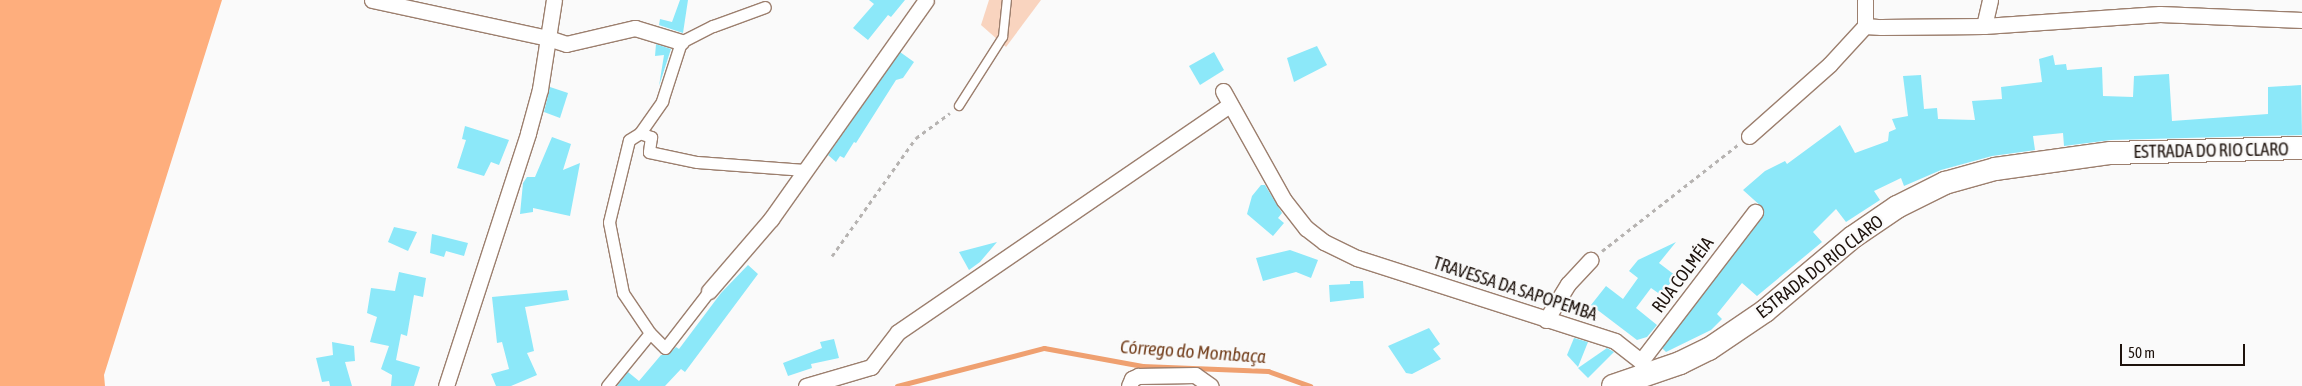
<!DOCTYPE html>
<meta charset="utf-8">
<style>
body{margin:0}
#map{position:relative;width:2302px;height:386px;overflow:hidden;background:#fafafa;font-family:"Asap Condensed",sans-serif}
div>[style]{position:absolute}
.green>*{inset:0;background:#f9d4bf}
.forest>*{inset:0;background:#feae7d}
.stream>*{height:5px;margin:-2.5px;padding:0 2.5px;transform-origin:2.5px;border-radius:2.5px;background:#efa070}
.building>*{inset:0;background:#8ce8f9}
.path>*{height:3px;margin-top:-1.5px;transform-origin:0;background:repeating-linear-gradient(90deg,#b6b3b1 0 4px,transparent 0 8px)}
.roads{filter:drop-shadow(1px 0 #9c7f6e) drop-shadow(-1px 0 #9c7f6e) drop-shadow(0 1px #9c7f6e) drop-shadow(0 -1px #9c7f6e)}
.service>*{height:8px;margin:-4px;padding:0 4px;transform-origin:4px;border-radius:4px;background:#fff}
.pedestrian>*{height:11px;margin:-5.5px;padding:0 5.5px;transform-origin:5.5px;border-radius:5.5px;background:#fff}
.minor>*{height:15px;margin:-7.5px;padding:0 7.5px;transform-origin:7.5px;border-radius:7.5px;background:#fff}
.secondary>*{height:22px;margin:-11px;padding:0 11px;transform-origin:11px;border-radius:11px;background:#fff}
span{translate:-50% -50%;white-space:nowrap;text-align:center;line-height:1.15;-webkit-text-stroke:4.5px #fafafa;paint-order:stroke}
.street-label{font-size:18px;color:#1d120c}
.water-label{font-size:19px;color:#74401e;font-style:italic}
.scale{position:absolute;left:2120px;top:344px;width:125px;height:22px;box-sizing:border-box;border:2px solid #1d120c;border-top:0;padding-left:6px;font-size:15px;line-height:18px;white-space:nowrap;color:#1d120c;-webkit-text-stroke:4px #fafafa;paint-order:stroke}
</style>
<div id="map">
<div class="green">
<div style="clip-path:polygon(989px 0,1041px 0,1006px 47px,981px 25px)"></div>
</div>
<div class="forest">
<div style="clip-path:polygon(0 0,222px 0,104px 375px,105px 386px,0 386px)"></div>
</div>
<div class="stream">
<div style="left:897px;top:386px;width:152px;rotate:-14.5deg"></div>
<div style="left:1044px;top:348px;width:100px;rotate:10.4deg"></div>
<div style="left:1142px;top:366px;width:126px;rotate:2.3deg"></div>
<div style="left:1268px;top:371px;width:45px;rotate:19.7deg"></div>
</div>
<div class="building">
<div style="clip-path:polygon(680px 0,688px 0,683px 33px,659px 25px,660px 19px,672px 22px)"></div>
<div style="clip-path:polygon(869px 0,905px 0,891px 17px,888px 15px,868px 40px,853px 28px,874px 4px)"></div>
<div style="clip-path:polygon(656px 44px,671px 49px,659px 86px,664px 55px,655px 56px)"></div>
<div style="clip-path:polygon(1317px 46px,1327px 65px,1294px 82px,1287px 58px)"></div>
<div style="clip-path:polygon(900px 52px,914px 62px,903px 78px,896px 80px,856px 143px,854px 142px,844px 158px,840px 156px,836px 162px,828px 155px)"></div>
<div style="clip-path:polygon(1214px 52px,1224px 70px,1200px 85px,1189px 66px)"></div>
<div style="clip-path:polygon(2053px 55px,2055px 65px,2066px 64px,2067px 70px,2102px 67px,2103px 96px,2133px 97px,2134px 76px,2169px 74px,2172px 121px,2268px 114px,2268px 87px,2301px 85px,2302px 135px,2111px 140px,2064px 146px,2063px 133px,2033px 136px,2035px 150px,1992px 156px,1941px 170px,1904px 186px,1901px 178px,1874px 191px,1880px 200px,1846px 222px,1836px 209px,1813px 232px,1822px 242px,1757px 296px,1742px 283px,1717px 314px,1722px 319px,1711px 330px,1666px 352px,1662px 348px,1762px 218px,1763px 208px,1743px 190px,1765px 171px,1785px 161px,1787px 164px,1840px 125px,1855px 153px,1888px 141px,1889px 132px,1896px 129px,1892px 119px,1908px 116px,1903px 76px,1921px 75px,1924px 109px,1937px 108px,1938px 119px,1975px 120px,1972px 101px,2002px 99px,2001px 87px,2042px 82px,2039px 59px)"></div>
<div style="clip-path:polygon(550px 87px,568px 93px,560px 118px,544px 112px)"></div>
<div style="clip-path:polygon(465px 126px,509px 140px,499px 165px,491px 162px,484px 176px,457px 168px,466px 140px,462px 139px)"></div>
<div style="clip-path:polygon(552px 137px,571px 144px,563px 170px,580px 163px,570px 216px,533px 208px,533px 212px,520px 214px,523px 183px,527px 177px,535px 177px)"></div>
<div style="clip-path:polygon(1261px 185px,1265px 185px,1282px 213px,1278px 218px,1284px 223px,1273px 236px,1247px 214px,1252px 196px)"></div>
<div style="clip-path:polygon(394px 227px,417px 232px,408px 251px,388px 242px)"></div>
<div style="clip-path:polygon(432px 234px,468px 243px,464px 256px,446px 251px,444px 257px,430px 253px)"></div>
<div style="clip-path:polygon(997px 242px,980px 262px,969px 270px,959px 252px)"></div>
<div style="clip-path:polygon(1676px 242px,1659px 263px,1676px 276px,1661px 295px,1651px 288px,1636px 308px,1657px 325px,1647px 337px,1637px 340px,1591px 305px,1606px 286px,1623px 299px,1638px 278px,1629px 271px,1638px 260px)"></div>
<div style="clip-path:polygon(1290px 250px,1318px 260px,1311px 278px,1296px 272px,1263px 281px,1256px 258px)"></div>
<div style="clip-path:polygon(748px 265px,758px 274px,685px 372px,681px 369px,665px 386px,617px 386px,628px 372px,639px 381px,661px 355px,668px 355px,676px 347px,679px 349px,721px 293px)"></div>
<div style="clip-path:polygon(399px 272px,426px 278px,423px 297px,414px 295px,407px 336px,401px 334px,396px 360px,420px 367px,414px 386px,391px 386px,392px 375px,381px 369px,389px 346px,370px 342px,377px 317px,367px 313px,371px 288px,395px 291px)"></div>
<div style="clip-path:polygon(1350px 281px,1363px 281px,1364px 298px,1330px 302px,1329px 285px,1350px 284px)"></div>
<div style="clip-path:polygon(567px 290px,569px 300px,525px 307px,534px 351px,527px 353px,537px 375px,511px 386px,496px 386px,491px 374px,509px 369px,502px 342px,497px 343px,492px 297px)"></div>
<div style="clip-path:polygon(1429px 328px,1440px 344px,1433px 349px,1441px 359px,1412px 374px,1406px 373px,1388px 346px)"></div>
<div style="clip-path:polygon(1574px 338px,1588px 342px,1578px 367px,1567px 355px)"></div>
<div style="clip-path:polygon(834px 339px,839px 358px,811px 364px,812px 368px,788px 376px,783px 363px,822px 348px,820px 342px)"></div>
<div style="clip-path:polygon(332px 342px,354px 346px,355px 361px,345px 362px,352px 386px,330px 386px,329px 381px,322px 382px,316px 358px,333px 355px)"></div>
<div style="clip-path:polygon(1607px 348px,1614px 352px,1588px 378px,1578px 368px)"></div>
</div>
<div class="path">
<div style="left:1602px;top:251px;width:174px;rotate:-38deg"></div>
<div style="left:832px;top:256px;width:145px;rotate:-54.6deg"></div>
<div style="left:916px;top:138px;width:42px;rotate:-36.3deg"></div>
</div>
<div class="roads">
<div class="service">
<div style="left:959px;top:106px;width:82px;rotate:-57.5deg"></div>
<div style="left:1003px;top:37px;width:37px;rotate:-84deg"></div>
</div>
<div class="pedestrian">
<div style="left:640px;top:133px;width:12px;rotate:20deg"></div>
<div style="left:651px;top:137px;width:15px;rotate:98deg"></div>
<div style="left:649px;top:152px;width:49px;rotate:11.8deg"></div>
<div style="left:697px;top:162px;width:108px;rotate:4.2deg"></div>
<div style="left:650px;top:333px;width:21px;rotate:45deg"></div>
<div style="left:665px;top:348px;width:72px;rotate:-52.3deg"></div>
<div style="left:607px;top:386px;width:68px;rotate:-50.9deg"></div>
<div style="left:650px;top:333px;width:48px;rotate:-124deg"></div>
<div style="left:623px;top:293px;width:72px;rotate:-101.2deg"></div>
<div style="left:609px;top:222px;width:84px;rotate:-76.3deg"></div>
<div style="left:629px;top:140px;width:13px;rotate:-32deg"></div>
<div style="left:640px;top:133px;width:39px;rotate:-55deg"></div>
<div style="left:662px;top:101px;width:62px;rotate:-72.1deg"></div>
<div style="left:681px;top:42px;width:36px;rotate:-27deg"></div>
<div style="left:713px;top:26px;width:55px;rotate:-20.1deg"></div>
</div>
<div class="minor">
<div style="left:372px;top:0;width:180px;rotate:12.2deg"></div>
<div style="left:548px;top:38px;width:19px;rotate:18deg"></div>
<div style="left:566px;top:44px;width:71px;rotate:-13.1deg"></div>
<div style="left:635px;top:28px;width:48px;rotate:16.9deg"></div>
<div style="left:1865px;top:0;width:26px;rotate:90deg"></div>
<div style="left:1865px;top:26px;width:16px;rotate:4deg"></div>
<div style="left:1881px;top:27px;width:103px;rotate:-0.6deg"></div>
<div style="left:1984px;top:26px;width:176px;rotate:-3.9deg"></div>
<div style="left:2160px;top:14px;width:142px;rotate:2.4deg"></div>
<div style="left:1984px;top:26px;width:27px;rotate:-77deg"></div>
<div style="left:1223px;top:91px;width:125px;rotate:60.8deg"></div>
<div style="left:1284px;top:200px;width:36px;rotate:52deg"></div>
<div style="left:1306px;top:228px;width:23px;rotate:38deg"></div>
<div style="left:1324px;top:242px;width:37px;rotate:26deg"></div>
<div style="left:1357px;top:258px;width:271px;rotate:17.8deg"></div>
<div style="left:1615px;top:341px;width:33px;rotate:38deg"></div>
<div style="left:1641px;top:361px;width:15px;rotate:70deg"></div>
<div style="left:1749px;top:136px;width:108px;rotate:-41.6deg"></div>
<div style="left:1830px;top:64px;width:52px;rotate:-47.4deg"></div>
<div style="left:709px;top:291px;width:95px;rotate:-49.3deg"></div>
<div style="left:771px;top:219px;width:268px;rotate:-54.7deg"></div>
<div style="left:1546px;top:320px;width:42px;rotate:-58.6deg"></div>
<div style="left:1568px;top:284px;width:33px;rotate:-47deg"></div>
<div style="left:1641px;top:361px;width:188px;rotate:-52.6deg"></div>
<div style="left:446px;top:386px;width:266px;rotate:-72deg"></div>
<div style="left:528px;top:133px;width:46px;rotate:-74.7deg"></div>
<div style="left:540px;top:89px;width:90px;rotate:-81.1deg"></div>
<div style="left:806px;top:386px;width:68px;rotate:-16.3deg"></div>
<div style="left:871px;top:367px;width:44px;rotate:-52.4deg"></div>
<div style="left:898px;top:332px;width:402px;rotate:-34.4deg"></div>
<div style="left:1129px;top:386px;width:8px;rotate:-67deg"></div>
<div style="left:1132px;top:379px;width:7px;rotate:-27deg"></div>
<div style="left:1138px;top:376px;width:57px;rotate:-1deg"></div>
<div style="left:1195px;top:375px;width:19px;rotate:35deg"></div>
</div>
<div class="secondary">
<div style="left:1613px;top:386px;width:71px;rotate:-18.9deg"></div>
<div style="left:1680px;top:363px;width:32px;rotate:-26deg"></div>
<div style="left:1709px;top:349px;width:68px;rotate:-34.2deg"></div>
<div style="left:1765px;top:311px;width:115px;rotate:-40.1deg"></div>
<div style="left:1853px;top:237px;width:53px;rotate:-34.3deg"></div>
<div style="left:1897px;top:207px;width:54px;rotate:-26.6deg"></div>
<div style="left:1945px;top:183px;width:52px;rotate:-15.6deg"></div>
<div style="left:1995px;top:169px;width:117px;rotate:-7.9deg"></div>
<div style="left:2111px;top:153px;width:191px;rotate:-1.5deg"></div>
</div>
</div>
<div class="street-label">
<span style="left:2211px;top:151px;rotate:-1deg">ESTRADA DO RIO CLARO</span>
<span style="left:1820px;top:267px;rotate:-38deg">ESTRADA DO RIO CLARO</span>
<span style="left:1683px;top:275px;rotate:-53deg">RUA COLMÉIA</span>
<span style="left:1515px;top:289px;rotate:18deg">TRAVESSA DA SAPOPEMBA</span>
</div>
<div class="water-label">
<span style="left:1193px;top:352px;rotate:4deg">Córrego do Mombaça</span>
</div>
<div class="scale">50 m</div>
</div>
